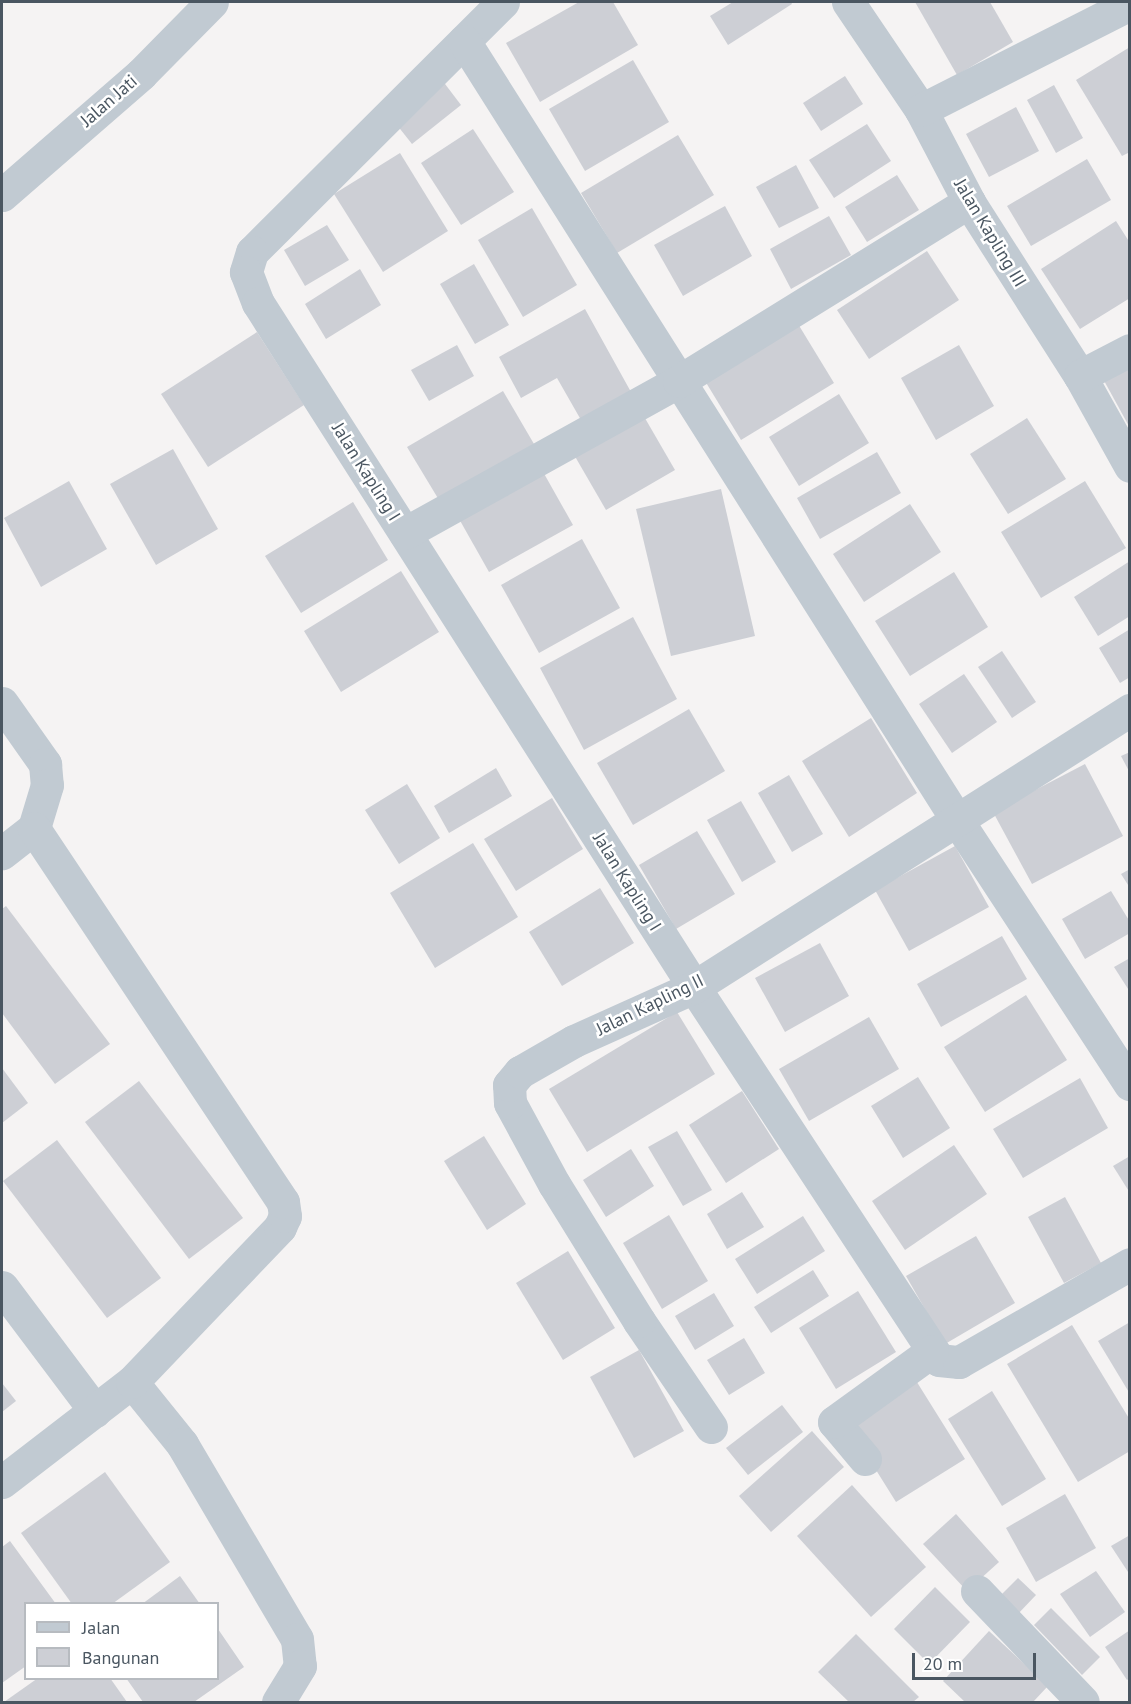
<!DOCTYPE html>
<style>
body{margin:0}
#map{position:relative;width:1131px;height:1704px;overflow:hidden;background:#f5f3f3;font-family:"PT Sans",sans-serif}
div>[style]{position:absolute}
.building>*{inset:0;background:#cdcfd5}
.minor>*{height:33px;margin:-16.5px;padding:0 16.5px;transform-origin:16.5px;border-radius:16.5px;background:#c1cad2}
span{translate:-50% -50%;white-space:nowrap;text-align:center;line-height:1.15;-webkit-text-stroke:5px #fff;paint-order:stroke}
.street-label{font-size:18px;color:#4a5661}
.frame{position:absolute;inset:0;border:3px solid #4a5661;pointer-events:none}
.legend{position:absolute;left:24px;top:1602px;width:195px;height:78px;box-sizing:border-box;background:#fff;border:2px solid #b7bbc0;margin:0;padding:8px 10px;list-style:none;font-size:18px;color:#4a5661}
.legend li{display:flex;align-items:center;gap:12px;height:30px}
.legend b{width:30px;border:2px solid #b7bbc0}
.scale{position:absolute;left:912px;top:1653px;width:124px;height:27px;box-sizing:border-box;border:3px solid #4a5661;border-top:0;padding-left:8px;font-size:18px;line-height:21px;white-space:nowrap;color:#4a5661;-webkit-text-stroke:4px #fff;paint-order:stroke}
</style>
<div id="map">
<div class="building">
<div style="clip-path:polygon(579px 2px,613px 2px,638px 45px,540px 102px,506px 43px)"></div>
<div style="clip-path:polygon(733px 2px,791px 2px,792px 4px,728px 45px,710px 16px)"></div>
<div style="clip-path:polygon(915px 2px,990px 2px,1013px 42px,957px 75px)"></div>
<div style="clip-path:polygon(1130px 47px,1130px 152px,1122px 156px,1076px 80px)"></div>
<div style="clip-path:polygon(633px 60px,669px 122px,585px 171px,549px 109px)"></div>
<div style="clip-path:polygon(845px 76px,863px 104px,821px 131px,803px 103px)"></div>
<div style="clip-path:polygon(442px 80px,461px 105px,412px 144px,393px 120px)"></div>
<div style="clip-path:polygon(1054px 85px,1083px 138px,1056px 153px,1027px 100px)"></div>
<div style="clip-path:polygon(1016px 107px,1039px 151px,989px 177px,966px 134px)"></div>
<div style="clip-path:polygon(867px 124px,891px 161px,834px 198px,809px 160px)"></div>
<div style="clip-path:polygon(473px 129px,514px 192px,461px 225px,421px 163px)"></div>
<div style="clip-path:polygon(678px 135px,714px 195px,617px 253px,581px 193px)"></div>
<div style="clip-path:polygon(400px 153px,448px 231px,383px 272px,334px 194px)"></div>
<div style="clip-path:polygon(1087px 159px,1111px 200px,1031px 246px,1007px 206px)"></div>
<div style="clip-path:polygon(796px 165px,819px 208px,779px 228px,756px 187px)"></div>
<div style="clip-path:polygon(897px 175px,919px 210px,867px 242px,845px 207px)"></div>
<div style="clip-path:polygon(725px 206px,752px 256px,683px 296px,654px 245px)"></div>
<div style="clip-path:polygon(532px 208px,577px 285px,523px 317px,478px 240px)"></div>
<div style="clip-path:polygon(829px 216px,851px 255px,791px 289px,770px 249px)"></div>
<div style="clip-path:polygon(1116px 221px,1130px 243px,1130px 298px,1080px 329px,1041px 269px)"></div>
<div style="clip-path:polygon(327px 225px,349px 260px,305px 286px,284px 250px)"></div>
<div style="clip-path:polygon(927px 251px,959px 300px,869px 359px,837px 310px)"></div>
<div style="clip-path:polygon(474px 264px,509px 325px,475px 344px,440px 284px)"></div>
<div style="clip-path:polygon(360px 269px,381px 305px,326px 339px,305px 304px)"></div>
<div style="clip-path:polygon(585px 309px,631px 392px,581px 420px,557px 378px,521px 398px,499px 357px)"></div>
<div style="clip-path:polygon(795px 319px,834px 383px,741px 440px,702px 376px)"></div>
<div style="clip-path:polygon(257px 332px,304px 405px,208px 467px,161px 394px)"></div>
<div style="clip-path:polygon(457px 345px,474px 376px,429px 401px,411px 370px)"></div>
<div style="clip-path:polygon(959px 345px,994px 406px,936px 440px,901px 378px)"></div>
<div style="clip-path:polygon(1130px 362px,1130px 428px,1102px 377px)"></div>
<div style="clip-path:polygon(503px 391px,534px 444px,439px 500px,407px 447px)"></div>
<div style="clip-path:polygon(839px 394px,869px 443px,799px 486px,769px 437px)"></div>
<div style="clip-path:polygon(642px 413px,675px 470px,606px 510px,573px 453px)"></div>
<div style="clip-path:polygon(1027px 418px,1066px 479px,1008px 514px,970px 454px)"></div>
<div style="clip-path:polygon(173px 449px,218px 529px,156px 565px,110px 484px)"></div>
<div style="clip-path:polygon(877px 452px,901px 493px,820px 539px,797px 498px)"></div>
<div style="clip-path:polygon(542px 470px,573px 525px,489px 572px,458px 517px)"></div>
<div style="clip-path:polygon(69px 481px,107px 549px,41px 587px,4px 518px)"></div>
<div style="clip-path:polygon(1085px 481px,1126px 548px,1041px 598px,1001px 532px)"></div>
<div style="clip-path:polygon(721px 489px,755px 636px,671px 656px,636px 509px)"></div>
<div style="clip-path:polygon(353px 502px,388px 560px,301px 613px,265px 556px)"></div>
<div style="clip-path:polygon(910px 504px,941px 552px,864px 602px,833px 554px)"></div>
<div style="clip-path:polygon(582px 539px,620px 608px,539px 653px,501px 585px)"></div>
<div style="clip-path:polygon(1130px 561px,1130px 616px,1098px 636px,1074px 597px)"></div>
<div style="clip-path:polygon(401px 571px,439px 632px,341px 692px,304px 631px)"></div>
<div style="clip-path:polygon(954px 572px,988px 627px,910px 676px,875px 621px)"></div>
<div style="clip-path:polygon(633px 617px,677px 699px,584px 750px,540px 668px)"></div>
<div style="clip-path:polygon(1130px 629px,1130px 677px,1120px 683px,1099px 648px)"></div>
<div style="clip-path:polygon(1002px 651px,1036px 702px,1012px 718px,978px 667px)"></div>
<div style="clip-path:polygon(964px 674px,997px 722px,952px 753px,919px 704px)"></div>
<div style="clip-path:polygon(689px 709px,725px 771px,633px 825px,597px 763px)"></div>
<div style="clip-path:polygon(871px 718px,917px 793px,849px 837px,802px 761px)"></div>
<div style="clip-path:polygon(1130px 752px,1130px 773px,1121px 756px)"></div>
<div style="clip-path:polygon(1085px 764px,1123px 836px,1032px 884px,993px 812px)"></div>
<div style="clip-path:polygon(496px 768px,512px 796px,449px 833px,434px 806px)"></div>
<div style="clip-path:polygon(789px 775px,823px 834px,792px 852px,758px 793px)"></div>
<div style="clip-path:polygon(407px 784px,440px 838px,399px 864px,365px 810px)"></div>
<div style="clip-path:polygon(552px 798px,583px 849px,516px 891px,484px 839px)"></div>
<div style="clip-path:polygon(741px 801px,776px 862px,742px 882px,707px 820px)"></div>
<div style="clip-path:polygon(697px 831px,735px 894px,676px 929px,639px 865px)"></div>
<div style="clip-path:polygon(473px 843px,518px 917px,435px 968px,390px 893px)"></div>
<div style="clip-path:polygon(955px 846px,989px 907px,909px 951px,875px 890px)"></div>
<div style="clip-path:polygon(1130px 869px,1130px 888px,1121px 874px)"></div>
<div style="clip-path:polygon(600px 888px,634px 943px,562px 986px,529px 932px)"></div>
<div style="clip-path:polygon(1111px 891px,1130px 922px,1130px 933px,1085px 959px,1062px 919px)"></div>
<div style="clip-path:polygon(6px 906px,110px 1044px,55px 1084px,2px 1013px,2px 909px)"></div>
<div style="clip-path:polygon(1002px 936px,1027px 979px,941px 1027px,917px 984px)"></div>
<div style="clip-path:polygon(820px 943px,849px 996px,785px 1032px,755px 978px)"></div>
<div style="clip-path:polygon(1130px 958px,1130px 992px,1114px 967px)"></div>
<div style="clip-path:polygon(1026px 995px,1067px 1060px,985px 1112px,944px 1047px)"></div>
<div style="clip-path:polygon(677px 1012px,715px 1074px,587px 1152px,549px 1089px)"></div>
<div style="clip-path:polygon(869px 1017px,899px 1069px,809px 1121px,779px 1069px)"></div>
<div style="clip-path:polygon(2px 1068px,28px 1103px,2px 1123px)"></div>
<div style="clip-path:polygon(918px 1077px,950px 1128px,903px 1158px,871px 1106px)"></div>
<div style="clip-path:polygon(1080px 1078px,1108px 1128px,1023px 1178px,993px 1129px)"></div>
<div style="clip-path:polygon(139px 1081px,243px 1218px,189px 1259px,85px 1122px)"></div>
<div style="clip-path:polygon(742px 1091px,779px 1149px,726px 1183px,689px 1125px)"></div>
<div style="clip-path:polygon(677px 1131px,712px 1190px,683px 1206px,648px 1147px)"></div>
<div style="clip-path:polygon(484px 1136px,526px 1204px,487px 1230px,444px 1161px)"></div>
<div style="clip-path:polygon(57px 1140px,161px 1278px,107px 1318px,3px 1181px)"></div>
<div style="clip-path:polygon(954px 1145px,987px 1194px,905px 1250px,872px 1201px)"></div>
<div style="clip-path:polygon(631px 1149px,654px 1186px,606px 1217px,583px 1180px)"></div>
<div style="clip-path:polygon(1130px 1156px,1130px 1193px,1113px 1166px)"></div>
<div style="clip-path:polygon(742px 1192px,764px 1227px,727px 1249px,707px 1214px)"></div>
<div style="clip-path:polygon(1065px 1197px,1101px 1263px,1064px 1283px,1028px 1217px)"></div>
<div style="clip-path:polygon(669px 1215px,708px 1281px,662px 1309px,623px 1243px)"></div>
<div style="clip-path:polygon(803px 1216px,825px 1251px,757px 1294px,735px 1259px)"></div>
<div style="clip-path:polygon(976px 1236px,1015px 1303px,945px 1344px,906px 1276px)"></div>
<div style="clip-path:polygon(568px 1251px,615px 1328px,563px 1360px,516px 1283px)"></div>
<div style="clip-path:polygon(813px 1270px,829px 1296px,771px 1333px,754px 1307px)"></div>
<div style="clip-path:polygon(858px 1291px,896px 1352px,836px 1389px,799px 1328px)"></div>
<div style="clip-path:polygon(714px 1293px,734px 1326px,695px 1350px,675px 1316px)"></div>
<div style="clip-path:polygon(1130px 1322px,1130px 1394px,1098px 1341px)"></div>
<div style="clip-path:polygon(1072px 1325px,1130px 1420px,1130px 1451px,1078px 1482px,1007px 1364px)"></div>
<div style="clip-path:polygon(744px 1338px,765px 1373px,729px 1395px,707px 1360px)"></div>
<div style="clip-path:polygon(639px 1350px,684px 1431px,634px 1458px,590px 1377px)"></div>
<div style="clip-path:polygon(915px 1379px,965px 1459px,896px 1502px,846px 1422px)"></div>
<div style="clip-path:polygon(2px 1383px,16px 1401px,2px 1412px)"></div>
<div style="clip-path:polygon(992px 1391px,1046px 1479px,1002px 1506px,948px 1419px)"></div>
<div style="clip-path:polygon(782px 1405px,803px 1432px,748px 1475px,726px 1448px)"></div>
<div style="clip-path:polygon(812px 1431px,844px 1467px,771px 1532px,739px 1496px)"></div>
<div style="clip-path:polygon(105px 1472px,170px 1562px,112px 1604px,72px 1604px,21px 1533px)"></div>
<div style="clip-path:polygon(852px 1485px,926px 1567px,871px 1617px,797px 1536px)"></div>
<div style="clip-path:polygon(1065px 1494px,1096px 1548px,1036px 1582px,1006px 1528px)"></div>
<div style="clip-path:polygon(956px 1514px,999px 1562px,967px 1591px,923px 1544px)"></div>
<div style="clip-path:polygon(1130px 1535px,1130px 1575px,1111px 1546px)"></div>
<div style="clip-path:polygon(10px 1541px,56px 1604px,26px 1604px,26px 1666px,2px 1683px,2px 1547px)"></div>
<div style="clip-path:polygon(1096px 1571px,1125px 1612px,1090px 1637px,1060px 1594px)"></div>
<div style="clip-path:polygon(180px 1576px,200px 1604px,142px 1604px)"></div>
<div style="clip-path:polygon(1018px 1578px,1036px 1595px,1016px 1616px,998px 1598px)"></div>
<div style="clip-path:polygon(935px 1587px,970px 1622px,929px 1664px,894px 1629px)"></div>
<div style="clip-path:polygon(1051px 1608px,1100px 1657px,1082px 1675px,1034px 1625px)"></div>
<div style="clip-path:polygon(218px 1629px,244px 1667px,194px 1702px,143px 1702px,126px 1678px,218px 1678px)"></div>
<div style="clip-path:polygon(1130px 1630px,1130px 1678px,1127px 1680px,1105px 1647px)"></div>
<div style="clip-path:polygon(989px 1631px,1048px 1686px,1033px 1702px,965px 1702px,943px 1681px)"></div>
<div style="clip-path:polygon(856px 1634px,919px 1697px,913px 1702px,849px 1702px,818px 1672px)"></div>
<div style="clip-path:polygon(38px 1678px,110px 1678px,127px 1702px,4px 1702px)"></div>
</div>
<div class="minor">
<div style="left:503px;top:2px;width:354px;rotate:135.1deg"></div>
<div style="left:252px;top:252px;width:21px;rotate:107deg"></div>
<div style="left:246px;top:272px;width:33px;rotate:69deg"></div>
<div style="left:258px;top:303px;width:811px;rotate:57.49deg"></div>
<div style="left:694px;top:987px;width:446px;rotate:56.7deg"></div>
<div style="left:939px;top:1360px;width:20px;rotate:6deg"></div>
<div style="left:959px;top:1362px;width:197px;rotate:-29.8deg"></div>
<div style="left:848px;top:2px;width:130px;rotate:55.9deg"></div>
<div style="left:921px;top:110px;width:104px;rotate:62.4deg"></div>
<div style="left:969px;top:202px;width:206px;rotate:57.5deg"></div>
<div style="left:1080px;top:376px;width:103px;rotate:60.9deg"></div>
<div style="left:464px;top:41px;width:922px;rotate:57.67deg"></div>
<div style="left:957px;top:820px;width:316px;rotate:56.8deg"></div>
<div style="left:921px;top:110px;width:234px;rotate:-26.9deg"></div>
<div style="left:2px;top:195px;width:184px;rotate:-41deg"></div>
<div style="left:141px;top:74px;width:101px;rotate:-45.4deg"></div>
<div style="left:1080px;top:376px;width:56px;rotate:-27.5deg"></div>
<div style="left:405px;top:533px;width:313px;rotate:-29deg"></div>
<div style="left:679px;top:381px;width:341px;rotate:-31.7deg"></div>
<div style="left:2px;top:703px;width:75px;rotate:54.8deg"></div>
<div style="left:45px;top:764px;width:21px;rotate:85deg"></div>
<div style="left:47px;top:785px;width:45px;rotate:106.8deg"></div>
<div style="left:34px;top:828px;width:41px;rotate:142deg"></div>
<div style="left:2px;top:1287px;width:155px;rotate:53.1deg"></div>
<div style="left:132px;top:1382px;width:80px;rotate:51.1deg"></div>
<div style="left:182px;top:1444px;width:226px;rotate:59.5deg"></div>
<div style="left:297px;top:1639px;width:27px;rotate:84deg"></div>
<div style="left:300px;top:1666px;width:42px;rotate:121.4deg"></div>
<div style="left:711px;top:1427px;width:128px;rotate:-124.2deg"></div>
<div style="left:639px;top:1321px;width:161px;rotate:-121.8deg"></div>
<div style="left:554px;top:1184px;width:92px;rotate:-118.5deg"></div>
<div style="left:510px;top:1103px;width:18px;rotate:-93deg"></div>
<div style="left:509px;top:1085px;width:17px;rotate:-50deg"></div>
<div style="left:520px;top:1072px;width:62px;rotate:-29.9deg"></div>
<div style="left:574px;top:1041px;width:132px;rotate:-24.2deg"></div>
<div style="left:694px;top:987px;width:517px;rotate:-32.43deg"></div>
<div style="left:865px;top:1459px;width:48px;rotate:-130deg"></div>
<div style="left:834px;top:1422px;width:121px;rotate:-35.9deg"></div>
<div style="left:2px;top:1482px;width:164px;rotate:-37.6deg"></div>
<div style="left:132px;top:1382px;width:214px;rotate:-46.3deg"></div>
<div style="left:280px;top:1227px;width:12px;rotate:-66deg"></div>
<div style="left:285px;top:1216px;width:14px;rotate:-98deg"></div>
<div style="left:283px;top:1202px;width:449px;rotate:-123.7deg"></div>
<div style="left:977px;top:1591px;width:153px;rotate:46.3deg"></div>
</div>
<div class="street-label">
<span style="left:109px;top:101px;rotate:-41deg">Jalan Jati</span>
<span style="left:990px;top:233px;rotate:59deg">Jalan Kapling III</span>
<span style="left:366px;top:472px;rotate:58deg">Jalan Kapling I</span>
<span style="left:627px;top:882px;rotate:58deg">Jalan Kapling I</span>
<span style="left:650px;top:1005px;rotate:-26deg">Jalan Kapling II</span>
</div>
<div class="frame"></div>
<ul class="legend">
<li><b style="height:8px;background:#c1cad2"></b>Jalan</li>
<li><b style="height:16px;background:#cdcfd5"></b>Bangunan</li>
</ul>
<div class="scale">20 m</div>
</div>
